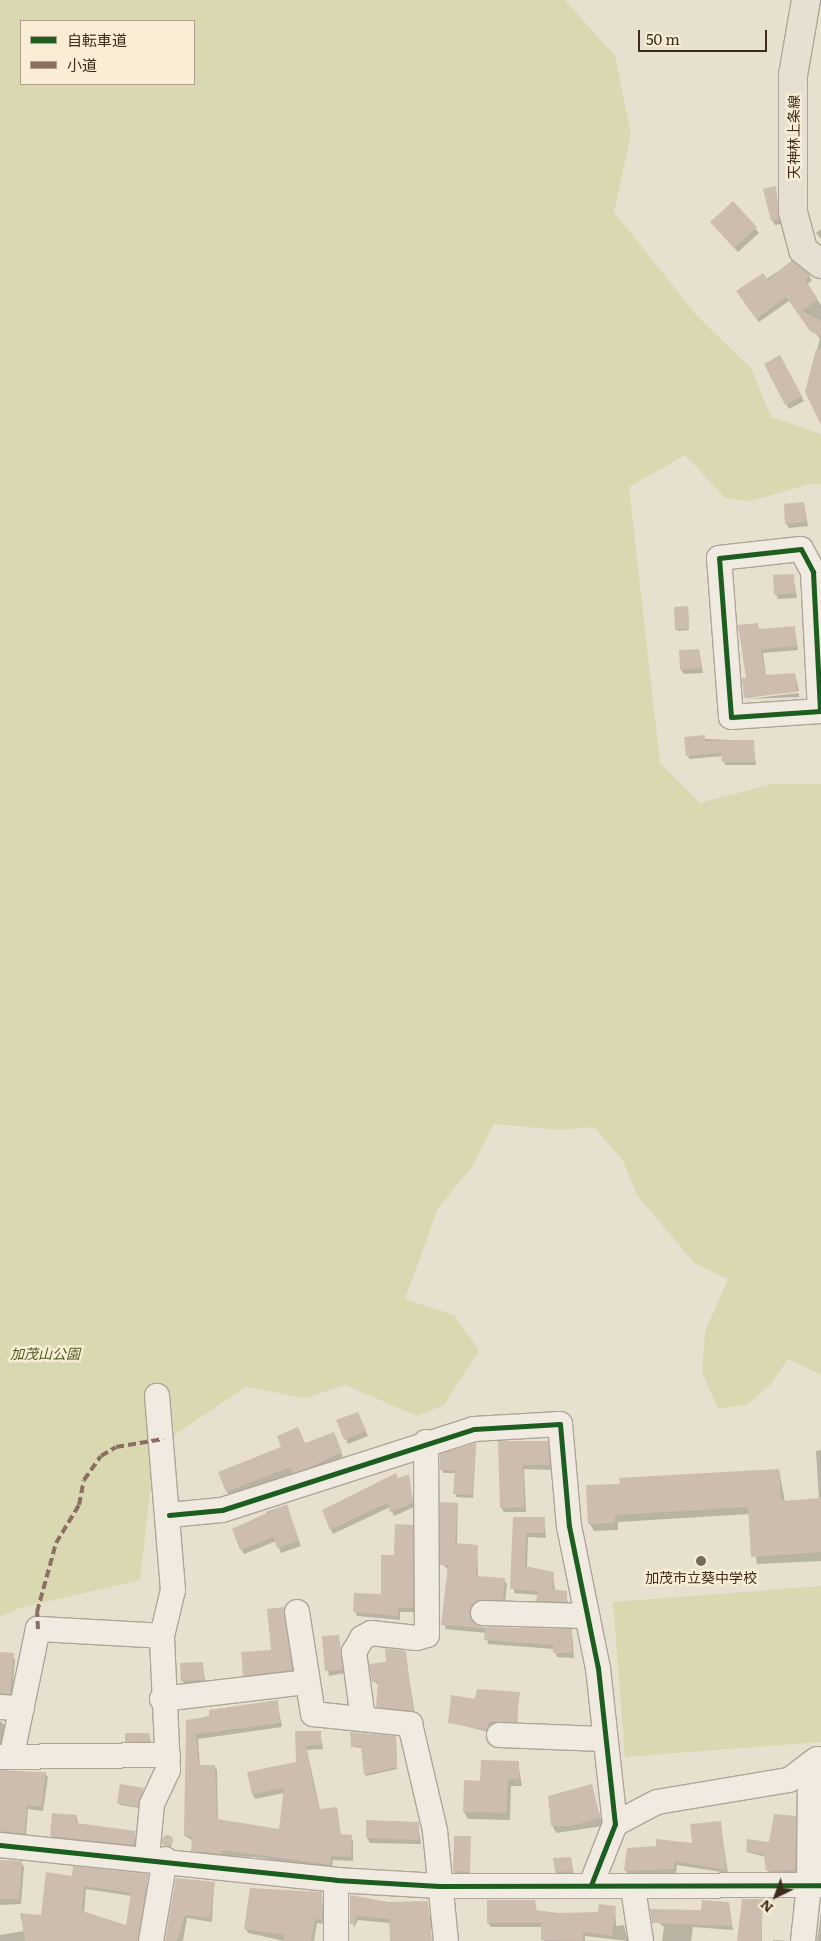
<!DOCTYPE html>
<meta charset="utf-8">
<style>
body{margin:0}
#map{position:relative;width:821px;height:1941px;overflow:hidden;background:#e8e0ce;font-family:Literata,"Noto Sans JP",serif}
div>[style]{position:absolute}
.green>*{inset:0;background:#d9d8b0}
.shadow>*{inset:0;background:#0003}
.building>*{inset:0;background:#ccbdaf}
.round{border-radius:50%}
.roads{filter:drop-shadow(1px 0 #ada598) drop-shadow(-1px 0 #ada598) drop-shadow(0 1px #ada598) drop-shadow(0 -1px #ada598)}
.minor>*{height:24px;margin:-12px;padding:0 12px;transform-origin:12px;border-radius:12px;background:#f0eae1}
.major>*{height:28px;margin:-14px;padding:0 14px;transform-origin:14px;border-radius:14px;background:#e7e0d2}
.quiet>*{height:4px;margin-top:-2px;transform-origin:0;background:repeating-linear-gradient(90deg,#8d6e63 0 8px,transparent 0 12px)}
.cycleway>*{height:5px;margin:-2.5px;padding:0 2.5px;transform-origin:2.5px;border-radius:2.5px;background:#1b5e20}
.dots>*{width:14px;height:14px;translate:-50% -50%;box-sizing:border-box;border:2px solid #f9edd5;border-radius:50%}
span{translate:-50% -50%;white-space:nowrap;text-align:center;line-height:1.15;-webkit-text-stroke:4.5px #f9edd5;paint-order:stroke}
.street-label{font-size:14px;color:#3d2c1e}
.park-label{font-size:14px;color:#4f5c23;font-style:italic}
.poi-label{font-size:14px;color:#3d2c1e}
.legend{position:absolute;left:20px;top:20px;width:175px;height:65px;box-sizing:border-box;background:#f9edd5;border:1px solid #aea08c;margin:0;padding:6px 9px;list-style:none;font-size:15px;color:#3d2c1e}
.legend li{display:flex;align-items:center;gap:10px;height:25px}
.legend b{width:25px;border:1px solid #aea08c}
.north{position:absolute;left:751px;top:1871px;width:50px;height:50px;-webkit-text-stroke:4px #f9edd5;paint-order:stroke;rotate:222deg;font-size:14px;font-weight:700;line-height:20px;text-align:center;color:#3d2c1e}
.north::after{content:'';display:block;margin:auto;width:18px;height:22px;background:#3d2c1e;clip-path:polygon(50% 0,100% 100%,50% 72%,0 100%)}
.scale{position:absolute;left:638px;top:30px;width:129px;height:22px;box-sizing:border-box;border:2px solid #3d2c1e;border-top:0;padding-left:6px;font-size:15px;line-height:18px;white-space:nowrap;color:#3d2c1e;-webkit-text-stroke:4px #f9edd5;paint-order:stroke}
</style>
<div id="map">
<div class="green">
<div style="clip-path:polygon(evenodd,0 0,565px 0,615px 56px,631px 134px,614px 212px,697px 316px,751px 368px,771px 417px,821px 434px,821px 485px,814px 483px,750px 501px,725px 498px,685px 455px,629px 487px,660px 763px,700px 803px,772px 784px,821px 784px,821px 1375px,788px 1359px,770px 1385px,748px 1404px,718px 1409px,702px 1372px,705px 1332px,728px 1279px,694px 1263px,637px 1195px,623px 1161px,594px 1127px,560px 1130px,494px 1124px,471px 1168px,438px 1208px,405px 1299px,454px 1315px,479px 1350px,444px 1405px,417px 1416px,345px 1385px,306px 1398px,246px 1387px,155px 1448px,140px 1580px,19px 1608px,0 1617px,0 0,21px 21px,194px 21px,194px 84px,21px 84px,21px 21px)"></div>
<div style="clip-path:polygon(821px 1586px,821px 1742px,625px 1757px,613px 1602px)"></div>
</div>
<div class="shadow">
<div style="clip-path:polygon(775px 187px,781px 224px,775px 225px,772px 220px)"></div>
<div style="clip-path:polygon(733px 202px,759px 233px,738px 252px,715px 227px)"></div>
<div style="clip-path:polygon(821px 229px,821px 239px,816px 233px)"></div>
<div style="clip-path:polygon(792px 262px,809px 276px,812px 280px,807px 285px,821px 305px,821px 418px,806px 392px,820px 339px,789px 301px,759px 322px,741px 296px)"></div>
<div style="clip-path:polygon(780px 357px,804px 401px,789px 409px,765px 364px)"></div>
<div style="clip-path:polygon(804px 504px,808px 526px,789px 528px,786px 523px)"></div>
<div style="clip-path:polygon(793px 575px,797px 598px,778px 599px,776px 594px)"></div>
<div style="clip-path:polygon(688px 609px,689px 630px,678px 631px,676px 629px)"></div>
<div style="clip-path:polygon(757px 624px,760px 630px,794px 627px,798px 650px,763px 653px,766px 676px,795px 674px,799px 691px,745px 698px,743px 679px,747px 679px)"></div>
<div style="clip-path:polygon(699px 650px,703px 673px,684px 674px,681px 670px)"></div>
<div style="clip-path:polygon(799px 693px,799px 697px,746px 699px)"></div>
<div style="clip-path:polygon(685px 738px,753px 741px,756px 765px,725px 765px,723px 756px,689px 759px)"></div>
<div style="clip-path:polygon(360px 1418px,368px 1436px,348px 1444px,338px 1421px)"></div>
<div style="clip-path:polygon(298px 1428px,305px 1445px,336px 1438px,343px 1457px,230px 1496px,227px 1492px,283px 1448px)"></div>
<div style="clip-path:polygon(499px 1443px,547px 1443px,550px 1447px,552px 1470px,524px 1469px,526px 1512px,504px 1512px,501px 1507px)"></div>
<div style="clip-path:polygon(476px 1444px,473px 1498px,456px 1497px,456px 1473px,443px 1473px,441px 1455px)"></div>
<div style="clip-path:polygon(821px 1450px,821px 1561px,757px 1564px,750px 1514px,618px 1522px,618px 1530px,594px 1531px,590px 1524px,621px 1485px,779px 1470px,785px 1502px,819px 1499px,816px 1451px)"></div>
<div style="clip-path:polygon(408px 1476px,414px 1507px,394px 1516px,390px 1507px,333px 1534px,331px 1529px)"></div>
<div style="clip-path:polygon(458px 1504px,457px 1544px,477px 1546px,478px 1577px,504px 1580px,507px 1584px,505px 1604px,479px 1606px,472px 1622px,482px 1628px,572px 1631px,574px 1658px,557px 1657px,554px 1649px,488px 1644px,486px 1633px,445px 1629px,449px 1570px,442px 1564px)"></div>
<div style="clip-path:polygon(286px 1505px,301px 1546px,281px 1553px,276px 1541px,244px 1554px,241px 1549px,268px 1517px,266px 1512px)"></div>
<div style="clip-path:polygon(514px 1518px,544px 1519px,546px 1538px,528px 1537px,527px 1568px,553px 1573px,555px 1590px,566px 1592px,568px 1606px,540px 1605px,538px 1595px,514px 1593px)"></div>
<div style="clip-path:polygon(412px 1526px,415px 1612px,400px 1612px,400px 1620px,357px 1616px,355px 1611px,383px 1595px,395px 1557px)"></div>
<div style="clip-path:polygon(283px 1608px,295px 1676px,248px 1682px,244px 1675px,272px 1651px)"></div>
<div style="clip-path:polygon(338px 1636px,344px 1673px,329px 1676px,323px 1638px)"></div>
<div style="clip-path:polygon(405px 1652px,415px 1715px,380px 1711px,379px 1685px,373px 1681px)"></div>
<div style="clip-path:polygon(0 1654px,15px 1659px,12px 1698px,0 1698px)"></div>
<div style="clip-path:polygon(202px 1663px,206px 1684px,185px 1685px,182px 1680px)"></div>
<div style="clip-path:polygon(519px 1693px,517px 1724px,490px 1725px,488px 1732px,449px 1722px,476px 1700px)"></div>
<div style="clip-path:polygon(277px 1701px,282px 1727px,198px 1739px,200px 1766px,214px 1766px,217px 1770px,218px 1821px,280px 1830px,284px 1793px,255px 1799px,253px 1795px,297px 1763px,297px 1732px,320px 1732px,323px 1749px,307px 1750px,320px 1810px,337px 1808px,341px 1836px,353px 1840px,353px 1861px,333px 1860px,332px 1869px,254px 1857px,195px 1855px,193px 1841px,185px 1836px,187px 1721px)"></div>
<div style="clip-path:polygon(0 1721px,6px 1726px,0 1749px)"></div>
<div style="clip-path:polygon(149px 1734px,152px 1746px,129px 1746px,126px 1741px)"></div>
<div style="clip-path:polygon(396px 1738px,397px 1769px,366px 1776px,362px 1748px,352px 1747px)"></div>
<div style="clip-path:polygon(518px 1763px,522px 1786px,511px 1786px,510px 1820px,468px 1819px,464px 1812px,482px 1782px)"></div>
<div style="clip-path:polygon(0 1770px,45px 1773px,48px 1777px,43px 1811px,28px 1809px,26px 1835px,0 1834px)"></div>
<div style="clip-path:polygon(591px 1785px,603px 1826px,556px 1833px,552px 1825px)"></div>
<div style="clip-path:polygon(143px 1789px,139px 1808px,120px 1805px,118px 1803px)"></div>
<div style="clip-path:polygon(77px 1817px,78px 1824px,135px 1832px,136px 1848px,53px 1839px,51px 1836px)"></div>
<div style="clip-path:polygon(795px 1817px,797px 1873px,769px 1874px,766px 1857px,747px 1852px,770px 1843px)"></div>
<div style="clip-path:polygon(720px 1822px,728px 1873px,677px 1865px,676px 1873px,628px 1875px,626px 1871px,628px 1849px,694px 1844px)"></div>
<div style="clip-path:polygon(418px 1823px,421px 1844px,370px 1843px,367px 1838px)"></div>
<div style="clip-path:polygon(164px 1836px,172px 1839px,171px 1848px,163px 1845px)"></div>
<div style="clip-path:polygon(470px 1837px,470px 1873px,455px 1873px,454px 1871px)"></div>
<div style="clip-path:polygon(571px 1858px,574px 1876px,559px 1876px,556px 1872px)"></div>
<div style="clip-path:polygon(0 1862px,21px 1862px,24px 1867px,21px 1904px,0 1905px)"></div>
<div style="clip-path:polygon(evenodd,148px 1875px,140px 1941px,0 1941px,0 1935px,24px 1931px,42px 1917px,73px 1877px,148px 1875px,86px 1889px,132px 1896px,127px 1927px,84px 1913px,86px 1889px)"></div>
<div style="clip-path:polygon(177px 1879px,214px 1884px,212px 1922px,187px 1918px,183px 1941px,166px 1941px)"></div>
<div style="clip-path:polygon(322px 1894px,324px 1924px,317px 1923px,314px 1941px,284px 1941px,248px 1933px,246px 1929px)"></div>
<div style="clip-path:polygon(351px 1896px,388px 1903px,427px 1903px,432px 1927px,358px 1920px,354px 1928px)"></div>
<div style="clip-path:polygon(762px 1900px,762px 1941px,738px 1941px)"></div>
<div style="clip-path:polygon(535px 1901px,537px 1912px,558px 1914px,599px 1913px,615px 1907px,616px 1926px,624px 1925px,628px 1941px,585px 1936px,585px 1941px,544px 1941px,543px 1927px,491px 1927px,488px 1923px)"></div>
<div style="clip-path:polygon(729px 1903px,733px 1930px,693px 1927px,691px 1941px,662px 1941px,664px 1927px,659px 1923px)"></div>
<div style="clip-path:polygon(821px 1911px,821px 1941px,817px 1941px)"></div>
<div style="clip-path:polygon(773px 1940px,789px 1941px,773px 1941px)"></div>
</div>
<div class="building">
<div style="clip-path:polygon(776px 186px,779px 219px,771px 221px,763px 189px)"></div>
<div style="clip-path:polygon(733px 201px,757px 227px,734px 248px,710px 222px)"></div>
<div style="clip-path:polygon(792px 260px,810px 275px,805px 280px,818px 299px,802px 311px,821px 321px,821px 337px,810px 331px,786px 297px,756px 319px,736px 291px,763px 273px,768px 280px)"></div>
<div style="clip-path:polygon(816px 349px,821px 349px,821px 425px,805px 392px)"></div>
<div style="clip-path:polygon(780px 355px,802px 396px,785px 405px,764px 364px)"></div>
<div style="clip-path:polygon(804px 502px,806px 522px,785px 524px,784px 504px)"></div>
<div style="clip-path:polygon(794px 574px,795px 593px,774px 595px,773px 575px)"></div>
<div style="clip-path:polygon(688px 606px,689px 629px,675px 630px,674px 607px)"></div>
<div style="clip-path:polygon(758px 623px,759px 629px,795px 626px,796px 646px,761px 649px,765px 675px,795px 673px,797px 692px,744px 697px,742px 678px,746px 678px,738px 625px)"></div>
<div style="clip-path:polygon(699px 649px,701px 668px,680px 670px,679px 650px)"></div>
<div style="clip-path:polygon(705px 735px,705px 741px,754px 740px,755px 762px,722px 762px,721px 753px,686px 756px,684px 737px)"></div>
<div style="clip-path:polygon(358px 1412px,366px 1431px,344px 1440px,336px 1420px)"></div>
<div style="clip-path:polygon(298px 1427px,305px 1443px,334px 1432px,342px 1452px,306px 1469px,293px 1473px,290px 1467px,226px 1492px,218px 1472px,281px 1447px,277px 1436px)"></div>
<div style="clip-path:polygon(498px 1441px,548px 1441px,550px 1465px,523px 1465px,524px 1507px,500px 1508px)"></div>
<div style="clip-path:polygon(476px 1443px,472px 1495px,453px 1494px,455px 1470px,440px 1470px,440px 1454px)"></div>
<div style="clip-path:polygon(779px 1469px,781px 1501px,821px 1498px,821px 1552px,751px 1557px,748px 1507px,615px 1515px,615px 1523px,588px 1524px,586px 1485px,620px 1484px,619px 1478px)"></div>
<div style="clip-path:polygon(396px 1473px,398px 1478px,409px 1474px,413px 1503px,390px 1512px,387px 1503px,330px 1530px,322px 1510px)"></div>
<div style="clip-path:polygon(440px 1502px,458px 1503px,455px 1543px,478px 1545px,476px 1576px,505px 1578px,503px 1600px,476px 1601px,469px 1612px,471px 1620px,483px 1627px,572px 1629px,572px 1653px,553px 1653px,553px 1645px,484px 1640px,485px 1628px,441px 1625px,448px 1565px,440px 1565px)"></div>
<div style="clip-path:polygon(287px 1504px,299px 1541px,277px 1548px,273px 1537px,240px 1550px,232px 1529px)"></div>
<div style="clip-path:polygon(513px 1517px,545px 1517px,544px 1533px,526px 1533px,525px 1566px,554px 1572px,552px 1589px,567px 1591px,566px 1602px,536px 1601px,538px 1591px,510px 1589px)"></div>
<div style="clip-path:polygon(395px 1524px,413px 1525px,413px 1608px,398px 1608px,398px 1616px,353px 1612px,354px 1593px,381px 1594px,381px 1555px,394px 1555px)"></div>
<div style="clip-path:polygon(284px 1607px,292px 1670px,243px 1676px,241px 1652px,271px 1650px,267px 1609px)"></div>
<div style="clip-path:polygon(339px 1635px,343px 1670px,325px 1671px,322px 1636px)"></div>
<div style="clip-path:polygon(385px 1648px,406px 1651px,413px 1711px,376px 1707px,378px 1681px,372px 1682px,369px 1664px,386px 1662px)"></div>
<div style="clip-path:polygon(0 1652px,14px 1653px,10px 1694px,0 1693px)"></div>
<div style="clip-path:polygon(203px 1662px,204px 1680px,181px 1681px,180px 1663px)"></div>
<div style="clip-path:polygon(477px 1689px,520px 1692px,516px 1722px,489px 1722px,487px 1730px,448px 1723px,451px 1695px,475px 1699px)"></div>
<div style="clip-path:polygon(278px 1700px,280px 1723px,196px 1734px,199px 1765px,215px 1765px,217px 1819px,279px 1829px,284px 1788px,252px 1795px,247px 1772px,296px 1762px,295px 1731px,321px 1731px,321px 1745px,306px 1746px,315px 1793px,320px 1809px,337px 1807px,340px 1834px,352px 1835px,351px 1857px,331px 1856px,330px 1865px,223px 1850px,222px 1854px,191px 1851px,192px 1837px,184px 1836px,186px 1720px,209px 1717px,209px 1710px)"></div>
<div style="clip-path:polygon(350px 1732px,396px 1736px,397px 1767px,364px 1775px,361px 1746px,351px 1747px)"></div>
<div style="clip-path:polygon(125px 1733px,149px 1733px,150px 1741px,125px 1742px)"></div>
<div style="clip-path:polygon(481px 1760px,519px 1761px,519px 1779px,508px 1779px,506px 1813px,463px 1812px,464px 1780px,480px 1781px)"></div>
<div style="clip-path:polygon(0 1771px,46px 1772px,41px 1807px,27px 1805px,24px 1834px,0 1831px)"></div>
<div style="clip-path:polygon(120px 1784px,144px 1788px,138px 1807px,117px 1803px)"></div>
<div style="clip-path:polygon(592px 1784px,600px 1818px,572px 1826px,551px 1826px,548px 1796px)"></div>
<div style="clip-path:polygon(52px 1813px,77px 1815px,76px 1823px,136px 1831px,134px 1845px,50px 1836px)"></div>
<div style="clip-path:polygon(774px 1814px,796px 1816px,795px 1870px,766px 1871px,764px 1854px,746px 1852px,747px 1839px,769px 1842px)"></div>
<div style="clip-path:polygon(366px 1820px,419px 1822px,419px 1840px,366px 1838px)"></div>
<div style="clip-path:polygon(721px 1821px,726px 1870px,675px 1861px,674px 1869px,624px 1871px,627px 1848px,656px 1846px,656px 1839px,692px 1843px,690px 1824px)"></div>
<div class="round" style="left:161.5px;top:1834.5px;width:11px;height:11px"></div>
<div style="clip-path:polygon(454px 1836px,471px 1836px,470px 1872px,453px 1871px)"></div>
<div style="clip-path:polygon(571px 1857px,572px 1871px,555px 1872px,553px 1858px)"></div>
<div style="clip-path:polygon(0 1860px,22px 1861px,19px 1899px,0 1899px)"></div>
<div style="clip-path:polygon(evenodd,73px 1866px,148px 1874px,138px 1941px,25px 1941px,20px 1913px,41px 1915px,46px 1872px,72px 1876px,73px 1866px,84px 1886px,131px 1893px,126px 1925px,82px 1911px,84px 1886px)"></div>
<div style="clip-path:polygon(176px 1878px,215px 1882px,210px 1918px,185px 1915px,177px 1941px,165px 1941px)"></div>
<div style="clip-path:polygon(250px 1888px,322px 1892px,322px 1920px,315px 1919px,311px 1941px,283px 1941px,284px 1935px,244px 1929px)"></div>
<div style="clip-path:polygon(350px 1895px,388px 1902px,428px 1901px,432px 1941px,390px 1941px,389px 1919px,356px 1916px,355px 1924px,350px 1924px)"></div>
<div style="clip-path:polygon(742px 1899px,763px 1899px,761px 1941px,737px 1941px)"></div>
<div style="clip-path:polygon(487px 1900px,535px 1900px,536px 1910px,558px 1913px,598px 1912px,599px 1904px,616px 1906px,612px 1936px,583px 1932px,583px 1941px,541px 1940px,541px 1923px,487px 1923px)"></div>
<div style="clip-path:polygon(702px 1900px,729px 1902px,732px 1926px,652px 1923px,650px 1909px,701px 1910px)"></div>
</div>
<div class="roads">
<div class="minor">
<div style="left:801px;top:549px;width:26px;rotate:62deg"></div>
<div style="left:813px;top:572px;width:139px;rotate:87.1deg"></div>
<div style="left:820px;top:711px;width:89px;rotate:176.1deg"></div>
<div style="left:731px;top:717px;width:159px;rotate:-94.3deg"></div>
<div style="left:719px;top:558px;width:82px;rotate:-6.3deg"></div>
<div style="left:169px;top:1515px;width:53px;rotate:-5.4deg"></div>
<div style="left:222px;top:1510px;width:265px;rotate:-17.8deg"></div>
<div style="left:474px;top:1429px;width:86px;rotate:-3.3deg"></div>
<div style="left:560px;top:1424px;width:102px;rotate:85deg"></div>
<div style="left:569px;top:1526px;width:145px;rotate:78.5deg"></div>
<div style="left:598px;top:1668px;width:157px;rotate:83.8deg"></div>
<div style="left:615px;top:1824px;width:66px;rotate:111.5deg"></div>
<div style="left:297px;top:1612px;width:103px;rotate:81.1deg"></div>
<div style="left:313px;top:1714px;width:98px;rotate:5.9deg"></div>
<div style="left:410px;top:1724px;width:110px;rotate:76.8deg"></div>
<div style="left:435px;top:1831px;width:111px;rotate:84.3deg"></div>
<div style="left:483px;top:1613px;width:102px;rotate:1.7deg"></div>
<div style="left:162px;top:1699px;width:145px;rotate:-6.7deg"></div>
<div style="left:0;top:1707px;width:22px;rotate:3deg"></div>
<div style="left:363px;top:1719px;width:68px;rotate:-97.7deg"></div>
<div style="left:354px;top:1652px;width:16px;rotate:-60deg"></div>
<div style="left:362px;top:1638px;width:10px;rotate:-29deg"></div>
<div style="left:371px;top:1633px;width:46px;rotate:6.2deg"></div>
<div style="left:417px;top:1638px;width:10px;rotate:-17deg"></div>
<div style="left:427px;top:1635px;width:193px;rotate:-90.3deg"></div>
<div style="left:499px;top:1735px;width:104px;rotate:2.2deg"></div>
<div style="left:12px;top:1754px;width:128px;rotate:-78.3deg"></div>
<div style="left:38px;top:1629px;width:124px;rotate:3.2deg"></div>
<div style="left:0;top:1757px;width:168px;rotate:-0.7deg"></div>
<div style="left:615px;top:1824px;width:47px;rotate:-27.6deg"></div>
<div style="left:657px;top:1802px;width:134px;rotate:-9.5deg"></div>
<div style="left:789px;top:1780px;width:35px;rotate:-37deg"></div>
<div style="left:0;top:1845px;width:338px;rotate:5.9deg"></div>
<div style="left:336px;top:1880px;width:103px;rotate:3.3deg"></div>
<div style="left:439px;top:1886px;width:382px;rotate:-0.1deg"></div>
<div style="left:147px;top:1857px;width:53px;rotate:-84.6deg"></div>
<div style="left:152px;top:1804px;width:38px;rotate:-65deg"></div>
<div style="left:168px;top:1770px;width:134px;rotate:-92.6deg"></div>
<div style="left:162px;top:1636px;width:47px;rotate:-76.6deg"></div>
<div style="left:173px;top:1590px;width:195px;rotate:-94.7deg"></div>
<div style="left:633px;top:1888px;width:54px;rotate:81.4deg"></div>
<div style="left:151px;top:1941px;width:83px;rotate:-80.3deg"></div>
<div style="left:336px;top:1941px;width:61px;rotate:-90deg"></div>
<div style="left:803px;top:1941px;width:56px;rotate:-83.9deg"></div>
<div style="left:809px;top:1885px;width:121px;rotate:-89.5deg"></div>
</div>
<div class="major">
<div style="left:806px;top:0;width:76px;rotate:99.8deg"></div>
<div style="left:793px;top:75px;width:137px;rotate:90deg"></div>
<div style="left:793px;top:212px;width:39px;rotate:75deg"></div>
<div style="left:803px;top:250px;width:23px;rotate:38deg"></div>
</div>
</div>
<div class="quiet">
<div style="left:38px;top:1629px;width:17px;rotate:-93deg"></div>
<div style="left:37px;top:1612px;width:72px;rotate:-74.6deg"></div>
<div style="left:56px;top:1543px;width:44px;rotate:-58.8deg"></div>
<div style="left:79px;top:1505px;width:25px;rotate:-79deg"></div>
<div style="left:84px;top:1480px;width:29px;rotate:-55deg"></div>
<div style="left:101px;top:1456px;width:17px;rotate:-31deg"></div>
<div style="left:116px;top:1447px;width:48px;rotate:-9.7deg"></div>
</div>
<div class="cycleway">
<div style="left:801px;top:549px;width:26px;rotate:62deg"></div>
<div style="left:813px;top:572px;width:139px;rotate:87.1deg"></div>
<div style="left:820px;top:711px;width:89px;rotate:176.1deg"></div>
<div style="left:731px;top:717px;width:159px;rotate:-94.3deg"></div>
<div style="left:719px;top:558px;width:82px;rotate:-6.3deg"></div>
<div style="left:169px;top:1515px;width:53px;rotate:-5.4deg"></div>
<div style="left:222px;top:1510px;width:265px;rotate:-17.8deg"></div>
<div style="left:474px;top:1429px;width:86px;rotate:-3.3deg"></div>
<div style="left:560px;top:1424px;width:102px;rotate:85deg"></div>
<div style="left:569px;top:1526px;width:145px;rotate:78.5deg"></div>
<div style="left:598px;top:1668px;width:157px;rotate:83.8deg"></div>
<div style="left:615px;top:1824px;width:66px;rotate:111.5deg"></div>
<div style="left:0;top:1845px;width:338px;rotate:5.9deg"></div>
<div style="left:336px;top:1880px;width:103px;rotate:3.3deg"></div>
<div style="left:439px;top:1886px;width:382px;rotate:-0.1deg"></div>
</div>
<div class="dots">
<div style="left:701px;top:1561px;background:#796b5c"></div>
</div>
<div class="street-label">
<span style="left:793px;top:137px;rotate:-90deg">天神林上条線</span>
</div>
<div class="park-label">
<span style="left:45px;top:1353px">加茂山公園</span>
</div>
<div class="poi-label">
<span style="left:701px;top:1577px">加茂市立葵中学校</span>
</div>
<ul class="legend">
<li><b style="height:6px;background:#1b5e20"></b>自転車道</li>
<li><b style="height:6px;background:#8d6e63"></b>小道</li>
</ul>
<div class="north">N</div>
<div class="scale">50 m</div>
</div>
